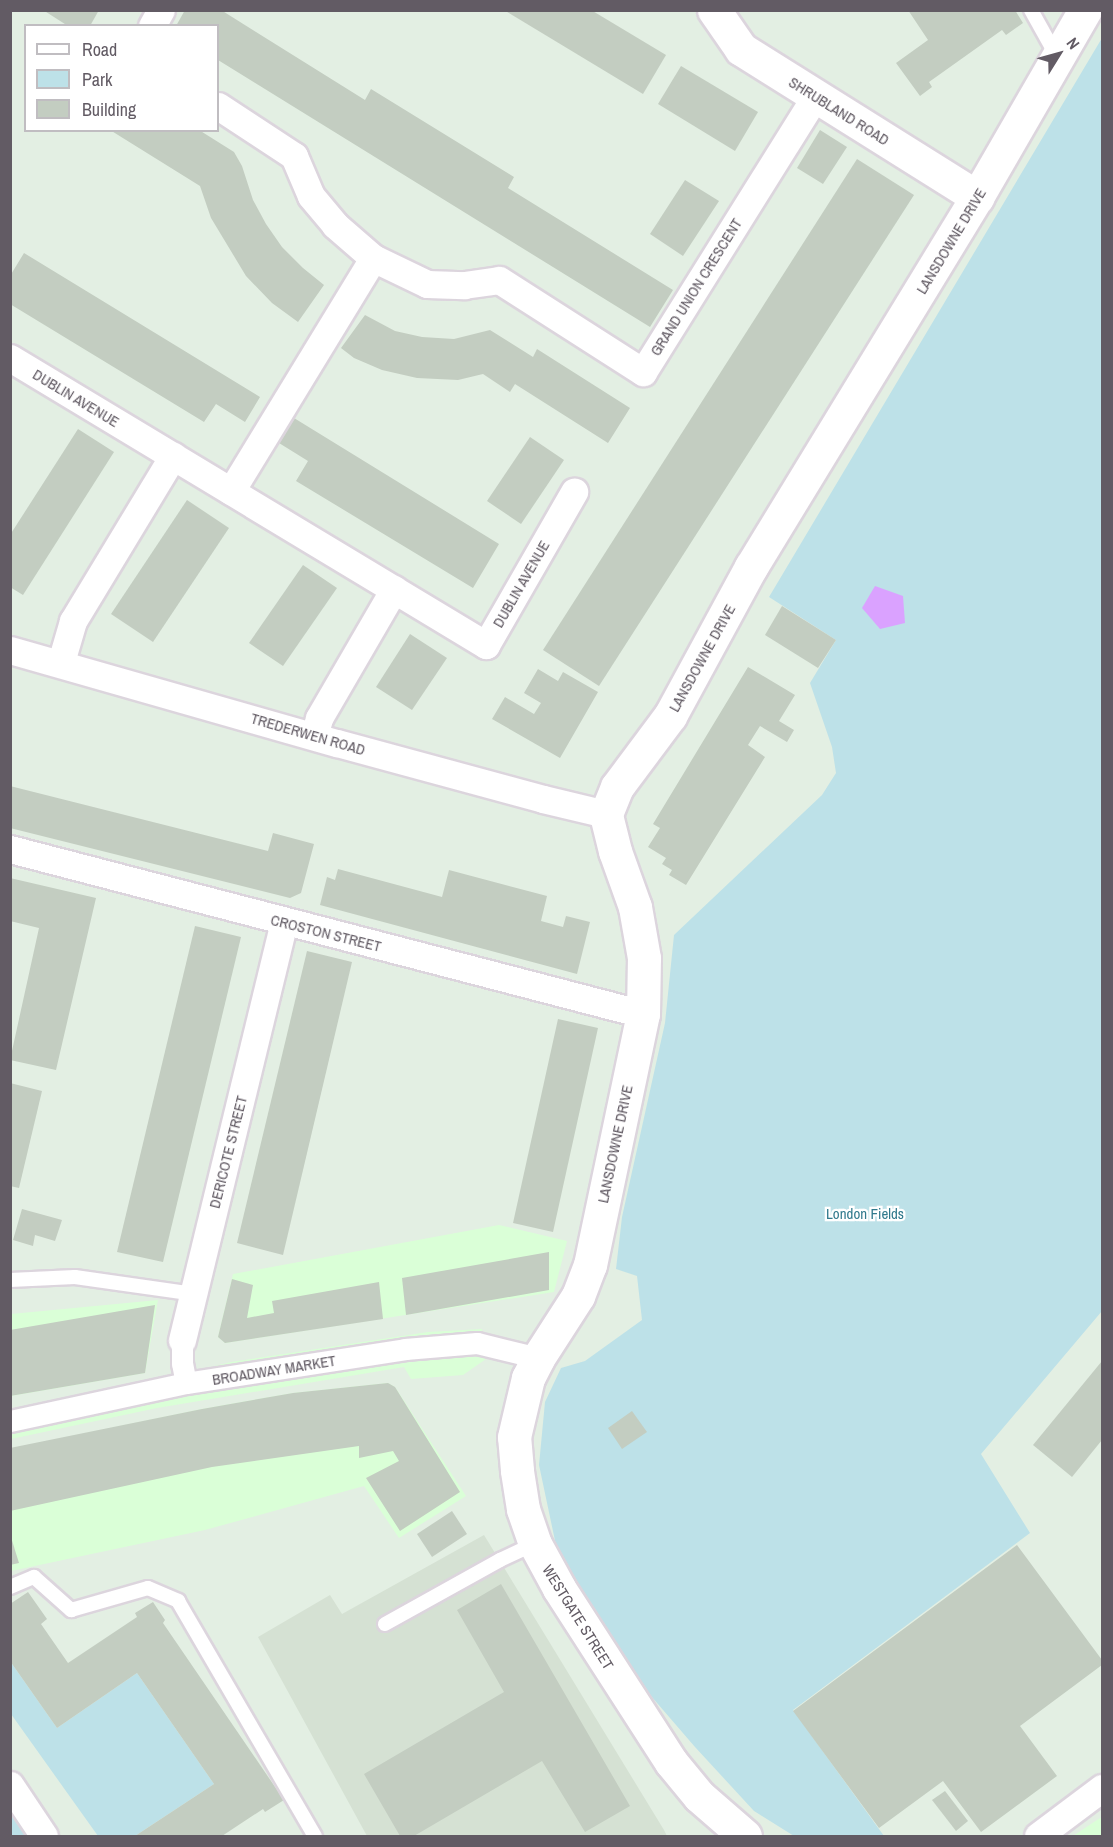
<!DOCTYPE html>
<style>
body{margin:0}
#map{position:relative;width:1113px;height:1847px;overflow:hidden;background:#e3efe3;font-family:"Archivo Narrow",sans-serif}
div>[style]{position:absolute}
.commercial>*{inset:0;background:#daffd7}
.education>*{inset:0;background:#d5e1d3}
.green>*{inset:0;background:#bde1e8}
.water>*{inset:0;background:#daa2ff}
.building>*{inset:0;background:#c3cdc1}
.roads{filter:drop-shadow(2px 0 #dcd5dd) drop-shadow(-2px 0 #dcd5dd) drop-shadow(0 2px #dcd5dd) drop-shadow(0 -2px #dcd5dd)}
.service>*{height:14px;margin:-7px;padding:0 7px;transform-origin:7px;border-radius:7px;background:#fff}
.pedestrian>*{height:21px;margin:-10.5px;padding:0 10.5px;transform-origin:10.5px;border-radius:10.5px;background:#fff}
.minor>*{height:27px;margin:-13.5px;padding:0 13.5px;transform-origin:13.5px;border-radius:13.5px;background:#fff}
.tertiary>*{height:33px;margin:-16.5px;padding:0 16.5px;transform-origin:16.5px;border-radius:16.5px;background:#fff}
span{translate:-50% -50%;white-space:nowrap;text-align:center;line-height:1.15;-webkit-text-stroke:4.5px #fff;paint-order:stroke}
.street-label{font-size:15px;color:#625b64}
.park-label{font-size:15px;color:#317a8d}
.frame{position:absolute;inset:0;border:12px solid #625b64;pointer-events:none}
.legend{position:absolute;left:24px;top:24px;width:195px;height:108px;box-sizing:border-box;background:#fff;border:2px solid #c0bdc1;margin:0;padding:8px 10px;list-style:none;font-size:18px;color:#625b64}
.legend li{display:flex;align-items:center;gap:12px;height:30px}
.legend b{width:30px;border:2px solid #c0bdc1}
.north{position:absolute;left:1029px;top:24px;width:60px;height:60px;-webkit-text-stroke:4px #fff;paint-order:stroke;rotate:53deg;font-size:16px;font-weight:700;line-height:24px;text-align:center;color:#625b64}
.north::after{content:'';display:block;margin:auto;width:21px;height:27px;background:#625b64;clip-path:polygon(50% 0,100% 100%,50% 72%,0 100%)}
</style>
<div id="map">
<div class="commercial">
<div style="clip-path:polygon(499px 1225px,567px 1241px,554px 1292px,225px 1343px,218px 1337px,233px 1274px)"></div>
<div style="clip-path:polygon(158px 1300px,145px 1373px,11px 1396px,11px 1314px)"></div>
<div style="clip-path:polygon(482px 1329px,486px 1359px,463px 1375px,411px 1379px,404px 1367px,157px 1408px,11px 1439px,11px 1409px,128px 1387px,231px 1362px,428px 1332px)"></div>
<div style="clip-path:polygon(388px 1383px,395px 1387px,466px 1496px,399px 1538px,364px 1486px,205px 1530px,11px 1571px,10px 1449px,202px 1409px,293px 1393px)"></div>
<div style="clip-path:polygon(1102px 1817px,1102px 1836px,1073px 1836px,1097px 1820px)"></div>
</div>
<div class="education">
<div style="clip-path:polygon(484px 1535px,664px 1830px,667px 1836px,367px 1836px,258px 1637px,330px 1595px,342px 1614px)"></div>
</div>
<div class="green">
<div style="clip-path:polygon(1102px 38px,1102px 1311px,981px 1454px,1030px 1533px,793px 1710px,884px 1836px,794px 1836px,754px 1811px,695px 1747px,651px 1696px,561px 1569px,539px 1465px,545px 1402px,561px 1368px,585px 1361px,642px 1320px,637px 1276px,616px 1269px,622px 1217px,665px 1023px,674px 935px,822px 795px,836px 773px,832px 747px,810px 683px,836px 640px,769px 597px)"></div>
<div style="clip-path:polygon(10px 1661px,57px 1728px,137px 1673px,214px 1784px,135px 1836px,98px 1836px,11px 1714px)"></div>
<div style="clip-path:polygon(10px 1803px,33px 1836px,11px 1836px)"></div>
</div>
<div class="water">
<div style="clip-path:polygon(875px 586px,903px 596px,905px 623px,880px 629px,862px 608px)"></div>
</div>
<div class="building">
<div style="clip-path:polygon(43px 10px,99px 10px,90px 26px,68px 26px)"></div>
<div style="clip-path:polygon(185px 10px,221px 10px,365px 100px,371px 89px,514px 177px,508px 188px,673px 290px,650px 327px,218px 60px,218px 26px,176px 26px)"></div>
<div style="clip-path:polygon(504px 10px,591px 10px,666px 55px,643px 94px)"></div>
<div style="clip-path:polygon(908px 10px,1015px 10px,1023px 23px,1006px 35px,1002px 30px,929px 82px,932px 87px,920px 96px,896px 63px,928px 40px)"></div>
<div style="clip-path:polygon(681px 66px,758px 112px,735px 151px,658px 104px)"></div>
<div style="clip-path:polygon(110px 130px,199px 130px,234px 152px,242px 166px,253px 200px,266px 224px,282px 247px,303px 268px,324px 285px,298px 322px,272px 303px,246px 276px,211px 218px,200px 186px)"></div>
<div style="clip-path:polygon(820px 130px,847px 147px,823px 184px,797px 168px)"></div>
<div style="clip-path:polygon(857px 159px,914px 195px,599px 686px,543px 650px)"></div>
<div style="clip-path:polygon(685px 180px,719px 201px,683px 256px,650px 234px)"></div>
<div style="clip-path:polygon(24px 253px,260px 397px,245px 422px,216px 404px,204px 422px,10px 304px,10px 276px)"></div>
<div style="clip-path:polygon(365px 315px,395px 331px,422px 337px,454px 339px,490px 330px,533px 357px,537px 349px,630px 408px,608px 443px,515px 384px,510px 392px,483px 374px,458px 380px,417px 378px,382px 370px,354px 358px,341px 348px)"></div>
<div style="clip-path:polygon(294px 418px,499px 544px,473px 588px,296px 481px,308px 461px,279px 443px)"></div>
<div style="clip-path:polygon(78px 429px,114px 452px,23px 595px,10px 587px,10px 535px)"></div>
<div style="clip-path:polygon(530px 437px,564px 460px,521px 524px,487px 501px)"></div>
<div style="clip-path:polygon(187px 500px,229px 528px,153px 642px,111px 614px)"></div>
<div style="clip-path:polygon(303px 565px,337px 588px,283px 666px,249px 643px)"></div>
<div style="clip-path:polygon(782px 606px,836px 640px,818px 668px,765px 635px)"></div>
<div style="clip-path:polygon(410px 634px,447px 658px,412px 710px,376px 687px)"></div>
<div style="clip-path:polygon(748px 667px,795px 695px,779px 721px,794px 730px,787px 742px,760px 726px,748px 745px,765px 757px,686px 885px,669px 875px,672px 870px,662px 864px,666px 858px,648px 847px,660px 828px,653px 824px)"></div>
<div style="clip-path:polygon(538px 669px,558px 681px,563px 672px,598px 692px,560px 758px,492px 719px,505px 697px,534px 714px,541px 703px,524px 693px)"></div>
<div style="clip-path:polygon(10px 786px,268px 851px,273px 833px,314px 844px,301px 893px,290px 898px,10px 828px)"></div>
<div style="clip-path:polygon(338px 869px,442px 897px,449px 870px,547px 896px,541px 921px,563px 927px,566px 916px,590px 922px,577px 974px,320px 905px,327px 877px,335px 880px)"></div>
<div style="clip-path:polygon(10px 878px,96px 898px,56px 1070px,10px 1060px,39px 928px,10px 921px)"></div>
<div style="clip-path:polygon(195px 926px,241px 937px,163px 1262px,117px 1252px)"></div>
<div style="clip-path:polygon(307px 951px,352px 962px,283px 1255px,237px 1243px)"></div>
<div style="clip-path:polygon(558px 1019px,598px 1028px,553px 1232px,513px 1223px)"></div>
<div style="clip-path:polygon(10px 1083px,42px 1091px,19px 1188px,10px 1186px)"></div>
<div style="clip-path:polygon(22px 1209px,62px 1220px,55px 1241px,35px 1235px,33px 1246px,13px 1240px)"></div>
<div style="clip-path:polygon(549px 1252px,549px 1290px,406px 1315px,402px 1278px)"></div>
<div style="clip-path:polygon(232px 1279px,253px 1285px,247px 1318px,274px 1313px,272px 1301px,379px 1282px,383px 1319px,225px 1343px,218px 1337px)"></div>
<div style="clip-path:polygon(155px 1305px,145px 1373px,10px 1396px,10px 1330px)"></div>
<div style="clip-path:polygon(1102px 1361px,1102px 1440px,1072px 1477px,1033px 1445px)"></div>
<div style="clip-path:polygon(388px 1383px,395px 1387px,460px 1492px,400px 1531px,366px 1478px,399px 1461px,393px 1451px,359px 1458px,359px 1446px,212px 1467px,10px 1511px,10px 1448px,202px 1409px,293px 1393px)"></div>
<div style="clip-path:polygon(632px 1411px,647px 1432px,622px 1449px,608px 1428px)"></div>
<div style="clip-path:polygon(452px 1511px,467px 1534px,432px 1557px,417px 1534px)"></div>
<div style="clip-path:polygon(10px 1534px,19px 1563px,10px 1565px)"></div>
<div style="clip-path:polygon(1017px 1545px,1102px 1660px,1102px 1665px,1020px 1726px,1057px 1776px,981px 1832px,943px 1781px,879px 1828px,793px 1711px)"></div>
<div style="clip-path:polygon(501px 1584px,630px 1806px,585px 1832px,542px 1761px,414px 1836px,400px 1836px,364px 1774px,504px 1692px,457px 1610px)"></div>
<div style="clip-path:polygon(28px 1592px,47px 1619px,41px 1624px,68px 1663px,137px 1617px,135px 1613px,153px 1602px,165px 1620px,163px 1623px,284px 1800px,265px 1812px,263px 1809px,222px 1836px,135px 1836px,214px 1784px,137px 1673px,57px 1728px,10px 1661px,10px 1604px)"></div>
<div style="clip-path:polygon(945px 1791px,968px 1821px,956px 1831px,932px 1800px)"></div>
</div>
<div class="roads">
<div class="service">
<div style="left:1031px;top:10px;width:51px;rotate:60.9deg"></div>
<div style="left:10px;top:1280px;width:65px;rotate:-2.6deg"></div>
<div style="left:75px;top:1277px;width:120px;rotate:8.1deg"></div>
<div style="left:10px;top:1587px;width:26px;rotate:-23deg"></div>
<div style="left:34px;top:1577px;width:50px;rotate:41.7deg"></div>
<div style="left:71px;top:1610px;width:80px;rotate:-15.9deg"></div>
<div style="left:148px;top:1588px;width:33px;rotate:23deg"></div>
<div style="left:178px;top:1601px;width:272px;rotate:59.8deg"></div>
<div style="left:385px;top:1624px;width:132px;rotate:-29.1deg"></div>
<div style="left:500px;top:1560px;width:38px;rotate:-25deg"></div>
</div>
<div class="pedestrian">
<div style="left:182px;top:1340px;width:23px;rotate:90deg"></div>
<div style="left:182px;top:1363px;width:20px;rotate:79deg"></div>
<div style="left:10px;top:1421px;width:180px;rotate:-12.2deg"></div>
<div style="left:186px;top:1383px;width:222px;rotate:-8.8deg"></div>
<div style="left:405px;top:1349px;width:72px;rotate:-4.8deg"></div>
<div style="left:477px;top:1343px;width:63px;rotate:13.8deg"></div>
</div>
<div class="minor">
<div style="left:152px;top:26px;width:18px;rotate:-61deg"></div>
<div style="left:218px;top:106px;width:91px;rotate:33.3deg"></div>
<div style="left:294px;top:156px;width:43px;rotate:67deg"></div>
<div style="left:311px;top:196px;width:38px;rotate:50deg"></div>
<div style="left:335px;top:225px;width:50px;rotate:41deg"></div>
<div style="left:373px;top:258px;width:60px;rotate:25.7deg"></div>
<div style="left:427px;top:284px;width:37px;rotate:2deg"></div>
<div style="left:464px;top:285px;width:35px;rotate:-8deg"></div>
<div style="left:499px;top:280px;width:171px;rotate:32.6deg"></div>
<div style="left:643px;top:372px;width:324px;rotate:-58deg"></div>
<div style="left:10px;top:358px;width:556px;rotate:31.09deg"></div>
<div style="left:486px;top:645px;width:177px;rotate:-60.1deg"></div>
<div style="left:231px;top:491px;width:273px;rotate:-58.6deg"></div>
<div style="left:10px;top:650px;width:340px;rotate:15.9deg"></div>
<div style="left:337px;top:743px;width:213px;rotate:15.2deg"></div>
<div style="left:543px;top:799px;width:65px;rotate:13.4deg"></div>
<div style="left:61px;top:662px;width:43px;rotate:-73.7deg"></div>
<div style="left:73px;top:621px;width:193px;rotate:-58.8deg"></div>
<div style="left:314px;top:736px;width:19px;rotate:-74deg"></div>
<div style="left:319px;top:718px;width:149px;rotate:-59.8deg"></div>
<div style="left:10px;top:849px;width:654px;rotate:14.61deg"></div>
<div style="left:182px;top:1340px;width:430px;rotate:-76.3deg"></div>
<div style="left:10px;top:1785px;width:61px;rotate:56.3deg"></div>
<div style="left:1038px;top:1836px;width:80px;rotate:-36.9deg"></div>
</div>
<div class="tertiary">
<div style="left:714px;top:10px;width:47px;rotate:55.3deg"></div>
<div style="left:741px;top:49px;width:279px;rotate:32.1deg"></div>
<div style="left:745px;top:1836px;width:61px;rotate:-139deg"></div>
<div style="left:699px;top:1796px;width:44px;rotate:-129.5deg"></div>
<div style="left:671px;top:1762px;width:207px;rotate:-122.8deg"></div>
<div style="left:559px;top:1588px;width:50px;rotate:-118.6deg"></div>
<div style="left:535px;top:1544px;width:37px;rotate:-109deg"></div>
<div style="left:523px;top:1509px;width:39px;rotate:-99deg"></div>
<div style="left:517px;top:1470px;width:33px;rotate:-95deg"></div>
<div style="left:514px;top:1437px;width:61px;rotate:-76.7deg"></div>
<div style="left:528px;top:1378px;width:22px;rotate:-63deg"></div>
<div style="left:538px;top:1358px;width:74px;rotate:-57.2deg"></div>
<div style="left:578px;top:1296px;width:33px;rotate:-69deg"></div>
<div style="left:590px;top:1265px;width:257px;rotate:-78.1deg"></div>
<div style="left:643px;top:1014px;width:56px;rotate:-89deg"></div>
<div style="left:644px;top:958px;width:52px;rotate:-100deg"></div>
<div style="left:635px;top:907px;width:59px;rotate:-109.7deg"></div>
<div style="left:615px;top:851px;width:38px;rotate:-104deg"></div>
<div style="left:606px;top:814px;width:29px;rotate:-68deg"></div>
<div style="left:617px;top:787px;width:89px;rotate:-53.3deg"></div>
<div style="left:670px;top:716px;width:170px;rotate:-61.5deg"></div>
<div style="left:751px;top:567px;width:434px;rotate:-58.6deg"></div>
<div style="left:977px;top:197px;width:216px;rotate:-60deg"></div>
</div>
</div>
<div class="street-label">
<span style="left:839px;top:111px;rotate:32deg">SHRUBLAND ROAD</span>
<span style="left:951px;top:241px;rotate:-59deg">LANSDOWNE DRIVE</span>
<span style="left:696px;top:287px;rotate:-58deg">GRAND UNION CRESCENT</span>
<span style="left:76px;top:398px;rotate:31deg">DUBLIN AVENUE</span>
<span style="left:521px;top:584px;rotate:-60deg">DUBLIN AVENUE</span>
<span style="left:702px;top:658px;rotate:-61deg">LANSDOWNE DRIVE</span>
<span style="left:308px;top:734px;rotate:16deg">TREDERWEN ROAD</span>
<span style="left:326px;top:933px;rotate:14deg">CROSTON STREET</span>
<span style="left:615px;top:1144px;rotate:-78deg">LANSDOWNE DRIVE</span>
<span style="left:228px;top:1152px;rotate:-76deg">DERICOTE STREET</span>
<span style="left:274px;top:1370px;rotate:-9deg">BROADWAY MARKET</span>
<span style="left:578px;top:1617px;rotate:58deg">WESTGATE STREET</span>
</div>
<div class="park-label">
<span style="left:865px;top:1214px">London Fields</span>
</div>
<div class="frame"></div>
<ul class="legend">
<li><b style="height:8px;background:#fff"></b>Road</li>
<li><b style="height:16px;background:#bde1e8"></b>Park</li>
<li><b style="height:16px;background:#c3cdc1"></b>Building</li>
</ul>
<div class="north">N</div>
</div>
